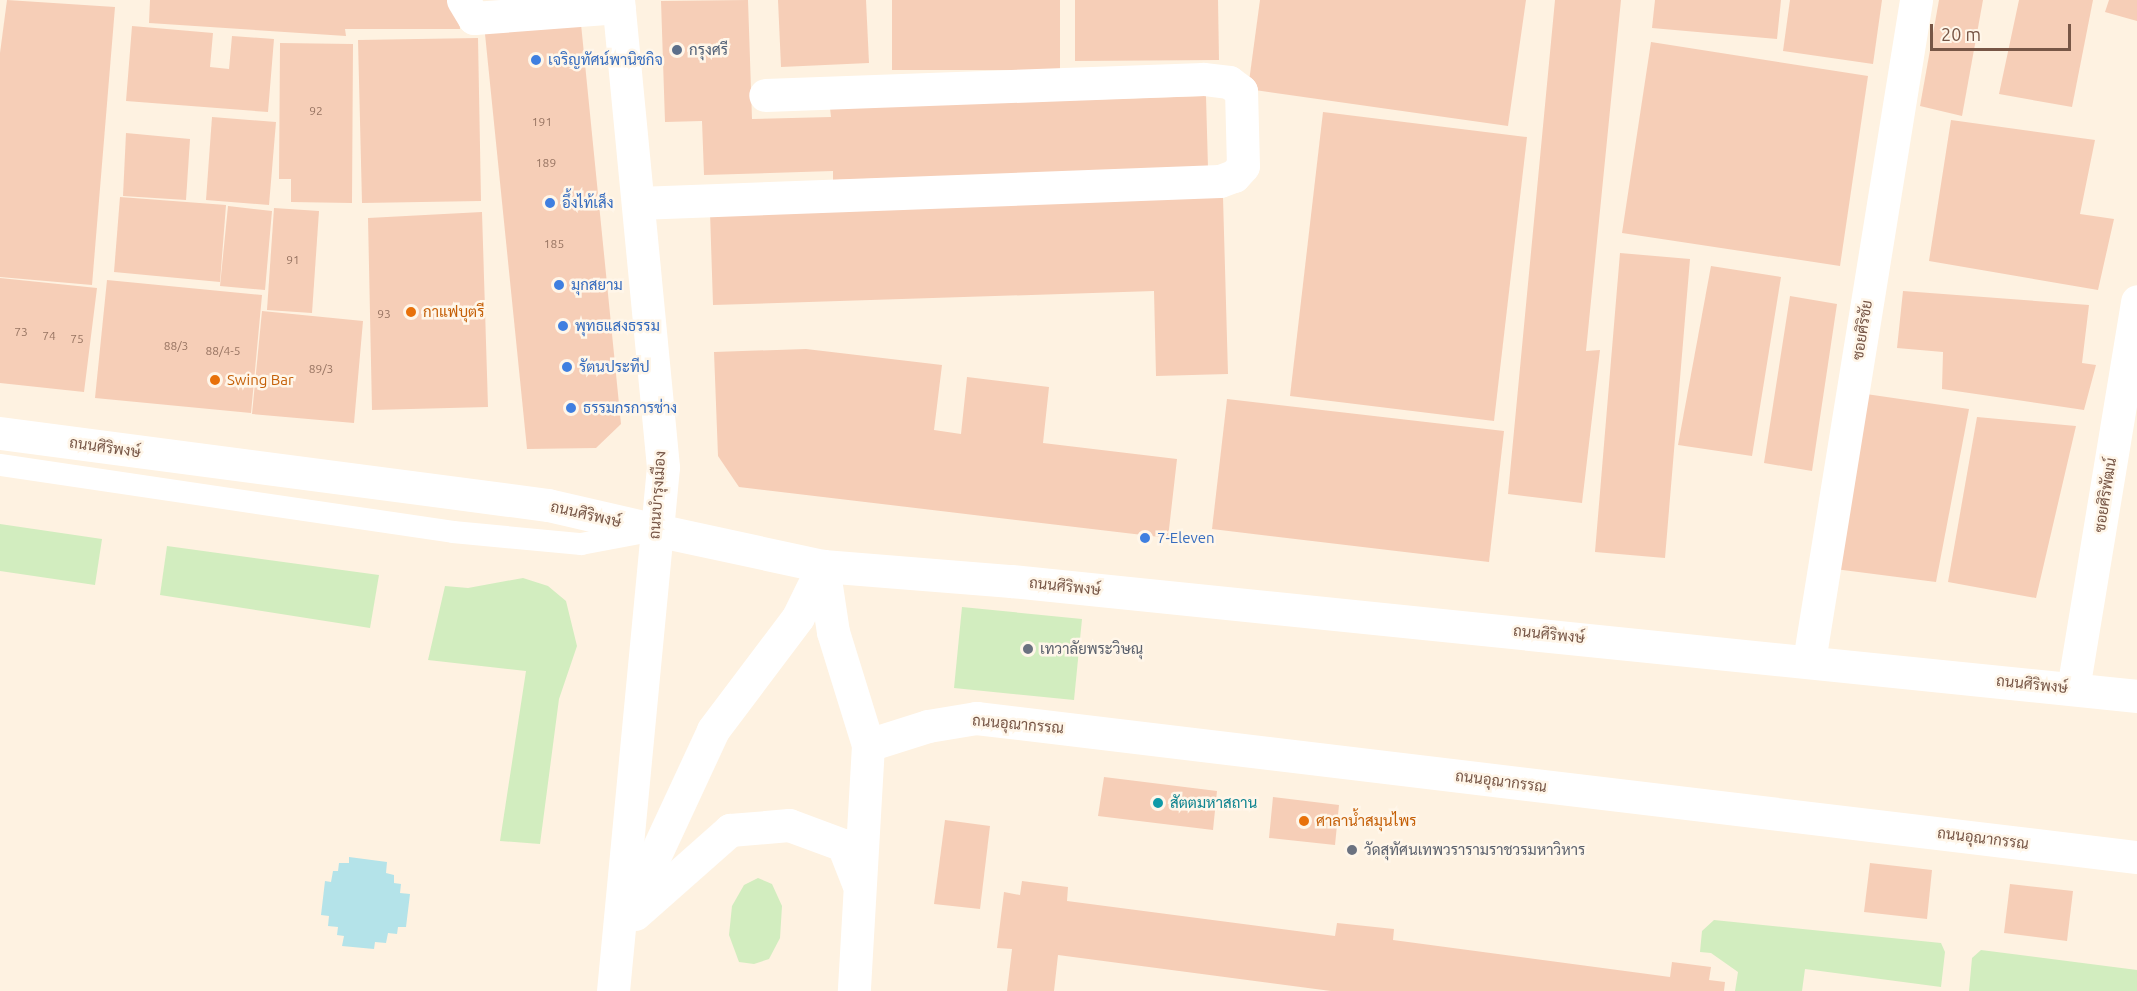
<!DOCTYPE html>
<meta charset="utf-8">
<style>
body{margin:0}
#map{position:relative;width:2137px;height:991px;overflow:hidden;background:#fef2e1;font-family:Ubuntu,Sarabun,sans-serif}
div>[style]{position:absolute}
.green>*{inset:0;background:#d2edbf}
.water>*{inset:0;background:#b4e3e9}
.building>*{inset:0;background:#f6ceb7}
.lane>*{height:22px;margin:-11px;padding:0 11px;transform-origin:11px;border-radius:11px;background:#fff}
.street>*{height:33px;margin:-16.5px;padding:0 16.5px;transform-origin:16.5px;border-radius:16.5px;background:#fff}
.secondary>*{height:33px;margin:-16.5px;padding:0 16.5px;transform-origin:16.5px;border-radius:16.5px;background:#fff}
.dots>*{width:16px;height:16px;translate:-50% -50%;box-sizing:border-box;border:3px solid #fff6e9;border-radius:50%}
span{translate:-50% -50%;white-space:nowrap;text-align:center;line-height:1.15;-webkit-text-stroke:5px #fff6e9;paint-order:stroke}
.number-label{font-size:12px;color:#977462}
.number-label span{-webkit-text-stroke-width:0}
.service-label{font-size:15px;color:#4e5e75}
.left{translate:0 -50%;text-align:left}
.shop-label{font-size:15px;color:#366cbe}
.food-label{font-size:15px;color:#c56008}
.street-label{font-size:15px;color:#775646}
.worship-label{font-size:15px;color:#5b616d}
.culture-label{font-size:15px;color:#0d838f}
.scale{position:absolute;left:1930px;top:24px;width:141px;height:27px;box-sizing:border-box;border:3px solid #775646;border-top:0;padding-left:8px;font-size:18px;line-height:21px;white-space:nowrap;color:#775646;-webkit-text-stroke:4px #fff6e9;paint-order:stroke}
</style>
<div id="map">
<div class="green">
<div style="clip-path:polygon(0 524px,102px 539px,95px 585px,0 571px)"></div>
<div style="clip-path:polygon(167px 546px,379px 575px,370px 628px,160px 595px)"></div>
<div style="clip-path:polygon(523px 578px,548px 586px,566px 601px,577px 646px,559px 699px,540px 844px,500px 841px,526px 671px,428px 660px,445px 586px,468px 588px)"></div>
<div style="clip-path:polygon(962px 607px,1082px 619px,1074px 700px,954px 688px)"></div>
<div style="clip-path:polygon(758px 878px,772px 884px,782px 906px,780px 938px,769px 959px,754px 964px,739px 962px,729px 935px,732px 906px,744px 885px)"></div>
<div style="clip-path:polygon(1714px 920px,1941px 943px,1945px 952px,1941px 987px,1805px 969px,1802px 991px,1735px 991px,1738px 972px,1711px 953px,1700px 952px,1702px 931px)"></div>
<div style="clip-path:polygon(1981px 950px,2137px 970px,2137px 991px,1969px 991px,1972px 958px)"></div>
</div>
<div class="water">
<div style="clip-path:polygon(349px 857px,387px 862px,386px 873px,394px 875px,394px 883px,401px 884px,400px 893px,410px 894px,406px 927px,398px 927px,397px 934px,388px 933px,386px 943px,375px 942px,374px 949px,342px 946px,344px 936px,337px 935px,338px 927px,328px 926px,329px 916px,321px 915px,325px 881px,331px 882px,333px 871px,338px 871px,339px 863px,349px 863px)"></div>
</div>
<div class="building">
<div style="clip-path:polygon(7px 0,115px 7px,92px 285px,0 277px,0 53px)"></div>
<div style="clip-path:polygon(150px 0,451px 0,459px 13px,460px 29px,345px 29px,346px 36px,149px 23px)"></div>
<div style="clip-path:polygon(748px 0,752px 119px,831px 117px,830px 108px,1206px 96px,1208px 168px,833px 180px,833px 171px,704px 175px,702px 121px,665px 122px,661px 1px)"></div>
<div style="clip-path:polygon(778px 0,866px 0,869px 63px,781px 67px)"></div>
<div style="clip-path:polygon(892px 0,1060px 0,1060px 70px,892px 70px)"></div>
<div style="clip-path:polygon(1075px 0,1218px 0,1219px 60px,1075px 61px)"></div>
<div style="clip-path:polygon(1260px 0,1526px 0,1508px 126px,1248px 89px)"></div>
<div style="clip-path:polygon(1555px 0,1621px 0,1586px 351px,1600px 350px,1582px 503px,1508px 494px)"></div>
<div style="clip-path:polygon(1655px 0,1781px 0,1777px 39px,1652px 28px)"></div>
<div style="clip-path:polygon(1790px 0,1882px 0,1873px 64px,1783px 51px)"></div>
<div style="clip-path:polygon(1939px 0,1983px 0,1962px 116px,1920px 106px)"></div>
<div style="clip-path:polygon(2019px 0,2093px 0,2072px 107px,1999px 94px)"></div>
<div style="clip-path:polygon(2109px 0,2137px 0,2137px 21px,2105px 12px)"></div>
<div style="clip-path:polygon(580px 14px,621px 424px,596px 448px,527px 449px,484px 24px)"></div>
<div style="clip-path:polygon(132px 26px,213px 33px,210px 67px,229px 69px,232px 36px,274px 39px,268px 112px,126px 101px)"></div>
<div style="clip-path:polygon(478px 38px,481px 201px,362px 203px,358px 40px)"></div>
<div style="clip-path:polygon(1651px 42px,1868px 76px,1840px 266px,1622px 233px)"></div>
<div style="clip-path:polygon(280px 43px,353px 44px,352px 203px,291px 202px,291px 179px,279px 179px)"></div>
<div style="clip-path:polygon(1323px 112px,1527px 137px,1494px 421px,1290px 396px)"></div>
<div style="clip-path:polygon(212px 117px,276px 122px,269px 205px,206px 200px)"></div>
<div style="clip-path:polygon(1951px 120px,2095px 140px,2080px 214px,2114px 219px,2098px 290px,1929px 261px)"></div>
<div style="clip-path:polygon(126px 133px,190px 139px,186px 200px,123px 196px)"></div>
<div style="clip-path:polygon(120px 197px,226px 205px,220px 282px,114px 272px)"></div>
<div style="clip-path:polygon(1223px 197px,1228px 374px,1156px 376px,1154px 291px,713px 305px,710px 212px)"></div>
<div style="clip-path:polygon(228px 206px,272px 211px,265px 290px,220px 286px)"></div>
<div style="clip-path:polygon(274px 208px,319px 211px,312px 313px,267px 310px)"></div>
<div style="clip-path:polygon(482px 212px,488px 407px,372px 410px,368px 218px)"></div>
<div style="clip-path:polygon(1620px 253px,1690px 259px,1665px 558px,1595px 552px)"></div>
<div style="clip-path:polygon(1711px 266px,1781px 277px,1752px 456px,1678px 445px)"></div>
<div style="clip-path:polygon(0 278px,97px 288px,84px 392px,0 383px)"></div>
<div style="clip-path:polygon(107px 280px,262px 295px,251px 413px,95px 398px)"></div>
<div style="clip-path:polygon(1903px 291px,2089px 305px,2082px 363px,2096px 365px,2084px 410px,1942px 389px,1943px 352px,1897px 348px)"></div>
<div style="clip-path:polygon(1790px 296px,1837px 304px,1812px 471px,1764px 463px)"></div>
<div style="clip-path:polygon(262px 311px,363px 321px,354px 423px,252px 414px)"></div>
<div style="clip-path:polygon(806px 349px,942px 365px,934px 430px,961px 434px,967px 377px,1049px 387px,1043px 443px,1177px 459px,1168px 538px,739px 487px,718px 456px,714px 352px)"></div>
<div style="clip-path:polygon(1866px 394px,1969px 409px,1936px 582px,1835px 569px)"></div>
<div style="clip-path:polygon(1227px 399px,1504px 431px,1489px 562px,1212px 529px)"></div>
<div style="clip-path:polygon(1977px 417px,2076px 426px,2036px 598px,1948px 582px)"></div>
<div style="clip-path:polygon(1104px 777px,1217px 791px,1213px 830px,1098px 816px)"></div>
<div style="clip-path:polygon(1273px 797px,1339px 805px,1335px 845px,1269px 838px)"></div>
<div style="clip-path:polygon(945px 820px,990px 826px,980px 909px,934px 904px)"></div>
<div style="clip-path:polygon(1870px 863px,1932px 870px,1927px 919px,1864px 912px)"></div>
<div style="clip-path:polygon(1022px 881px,1068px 887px,1067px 901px,1335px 936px,1337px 923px,1394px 929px,1393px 940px,1670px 977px,1672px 962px,1711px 967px,1709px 980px,1725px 982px,1724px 991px,1331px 991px,1058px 955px,1054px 991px,1007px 991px,1012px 949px,997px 948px,1004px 892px,1020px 895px)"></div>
<div style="clip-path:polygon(2010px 884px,2073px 891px,2067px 941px,2004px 933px)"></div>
</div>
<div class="lane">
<div style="left:0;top:465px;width:458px;rotate:8.4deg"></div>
<div style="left:453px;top:532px;width:129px;rotate:5.4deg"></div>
<div style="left:581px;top:544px;width:65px;rotate:-10.6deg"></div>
</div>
<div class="street">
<div style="left:463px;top:0;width:21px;rotate:59deg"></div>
<div style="left:474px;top:18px;width:145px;rotate:-4.3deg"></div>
<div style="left:638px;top:203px;width:582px;rotate:-2.16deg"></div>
<div style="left:1220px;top:181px;width:15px;rotate:-20deg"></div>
<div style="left:1234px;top:176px;width:13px;rotate:-48deg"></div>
<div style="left:1243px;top:166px;width:75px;rotate:-91.5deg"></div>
<div style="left:1241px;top:91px;width:15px;rotate:-143deg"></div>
<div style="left:1229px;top:82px;width:26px;rotate:-173deg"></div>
<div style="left:1203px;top:79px;width:438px;rotate:177.9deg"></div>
<div style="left:0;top:433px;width:553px;rotate:7.49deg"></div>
<div style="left:548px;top:505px;width:111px;rotate:13deg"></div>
<div style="left:823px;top:566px;width:189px;rotate:4.6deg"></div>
<div style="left:1011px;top:581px;width:1132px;rotate:5.83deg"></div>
<div style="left:1809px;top:661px;width:670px;rotate:-80.8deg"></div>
<div style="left:2073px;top:689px;width:393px;rotate:-80.6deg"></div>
<div style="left:868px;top:745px;width:63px;rotate:-17.6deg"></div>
<div style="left:928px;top:726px;width:49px;rotate:-9.5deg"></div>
<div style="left:976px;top:718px;width:1169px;rotate:6.83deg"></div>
</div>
<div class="secondary">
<div style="left:656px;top:530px;width:171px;rotate:12.2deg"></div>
<div style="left:823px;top:566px;width:67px;rotate:81.4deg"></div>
<div style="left:833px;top:632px;width:118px;rotate:72.8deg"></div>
<div style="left:868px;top:745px;width:246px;rotate:93.3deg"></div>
<div style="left:631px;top:907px;width:195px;rotate:-65.1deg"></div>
<div style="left:713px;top:730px;width:141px;rotate:-53deg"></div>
<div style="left:798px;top:617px;width:57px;rotate:-63.9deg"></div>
<div style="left:635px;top:914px;width:127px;rotate:-41.5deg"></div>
<div style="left:730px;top:830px;width:59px;rotate:-4.8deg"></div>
<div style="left:789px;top:825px;width:58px;rotate:20.3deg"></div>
<div style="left:843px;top:845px;width:41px;rotate:68.5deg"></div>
<div style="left:613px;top:991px;width:526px;rotate:-84.55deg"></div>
<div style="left:663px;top:467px;width:469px;rotate:-95.5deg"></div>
</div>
<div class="dots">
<div style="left:677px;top:50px;background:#5c6f8a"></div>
<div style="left:536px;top:60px;background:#3f7fe0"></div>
<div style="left:550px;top:203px;background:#3f7fe0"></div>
<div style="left:559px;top:285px;background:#3f7fe0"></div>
<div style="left:411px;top:312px;background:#e8710a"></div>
<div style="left:563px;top:326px;background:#3f7fe0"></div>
<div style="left:567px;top:367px;background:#3f7fe0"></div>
<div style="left:215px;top:380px;background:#e8710a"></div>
<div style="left:571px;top:408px;background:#3f7fe0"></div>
<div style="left:1145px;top:538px;background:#3f7fe0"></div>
<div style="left:1028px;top:649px;background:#6b7280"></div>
<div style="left:1158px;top:803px;background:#0f9aa8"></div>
<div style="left:1304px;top:821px;background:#e8710a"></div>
<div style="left:1352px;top:850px;background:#6b7280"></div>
</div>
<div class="number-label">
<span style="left:316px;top:111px">92</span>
<span style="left:542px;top:122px">191</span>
<span style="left:546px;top:163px">189</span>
<span style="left:554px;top:244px">185</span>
<span style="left:293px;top:260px">91</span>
<span style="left:384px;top:314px">93</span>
<span style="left:21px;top:332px">73</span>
<span style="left:49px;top:336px">74</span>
<span style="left:77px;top:339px">75</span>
<span style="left:176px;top:346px">88/3</span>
<span style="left:223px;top:351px">88/4-5</span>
<span style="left:321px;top:369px">89/3</span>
</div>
<div class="service-label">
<span class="left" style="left:689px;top:50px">กรุงศรี</span>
</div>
<div class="shop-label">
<span class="left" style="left:548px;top:60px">เจริญทัศน์พานิชกิจ</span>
<span class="left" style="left:562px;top:203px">อึ้งไท้เส็ง</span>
<span class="left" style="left:571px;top:285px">มุกสยาม</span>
<span class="left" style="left:575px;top:326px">พุทธแสงธรรม</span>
<span class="left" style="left:579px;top:367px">รัตนประทีป</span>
<span class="left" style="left:583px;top:408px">ธรรมกรการช่าง</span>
<span class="left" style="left:1157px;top:538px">7-Eleven</span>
</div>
<div class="food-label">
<span class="left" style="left:423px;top:312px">กาแฟบุตรี</span>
<span class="left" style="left:227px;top:380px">Swing Bar</span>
<span class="left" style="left:1316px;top:821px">ศาลาน้ำสมุนไพร</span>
</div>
<div class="street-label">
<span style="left:1862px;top:330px;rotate:-81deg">ซอยศิริชัย</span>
<span style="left:105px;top:447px;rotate:8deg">ถนนศิริพงษ์</span>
<span style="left:657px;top:495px;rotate:-86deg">ถนนบำรุงเมือง</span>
<span style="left:2105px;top:495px;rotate:-81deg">ซอยศิริพัฒน์</span>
<span style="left:586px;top:514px;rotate:13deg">ถนนศิริพงษ์</span>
<span style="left:1065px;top:586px;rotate:6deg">ถนนศิริพงษ์</span>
<span style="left:1549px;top:634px;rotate:6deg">ถนนศิริพงษ์</span>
<span style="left:2032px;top:684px;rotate:6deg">ถนนศิริพงษ์</span>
<span style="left:1018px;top:724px;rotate:5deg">ถนนอุณากรรณ</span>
<span style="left:1501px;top:781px;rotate:7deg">ถนนอุณากรรณ</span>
<span style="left:1983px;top:838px;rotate:7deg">ถนนอุณากรรณ</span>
</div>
<div class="worship-label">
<span class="left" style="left:1040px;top:649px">เทวาลัยพระวิษณุ</span>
<span class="left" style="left:1364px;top:850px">วัดสุทัศนเทพวรารามราชวรมหาวิหาร</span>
</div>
<div class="culture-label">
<span class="left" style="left:1170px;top:803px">สัตตมหาสถาน</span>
</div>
<div class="scale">20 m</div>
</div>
